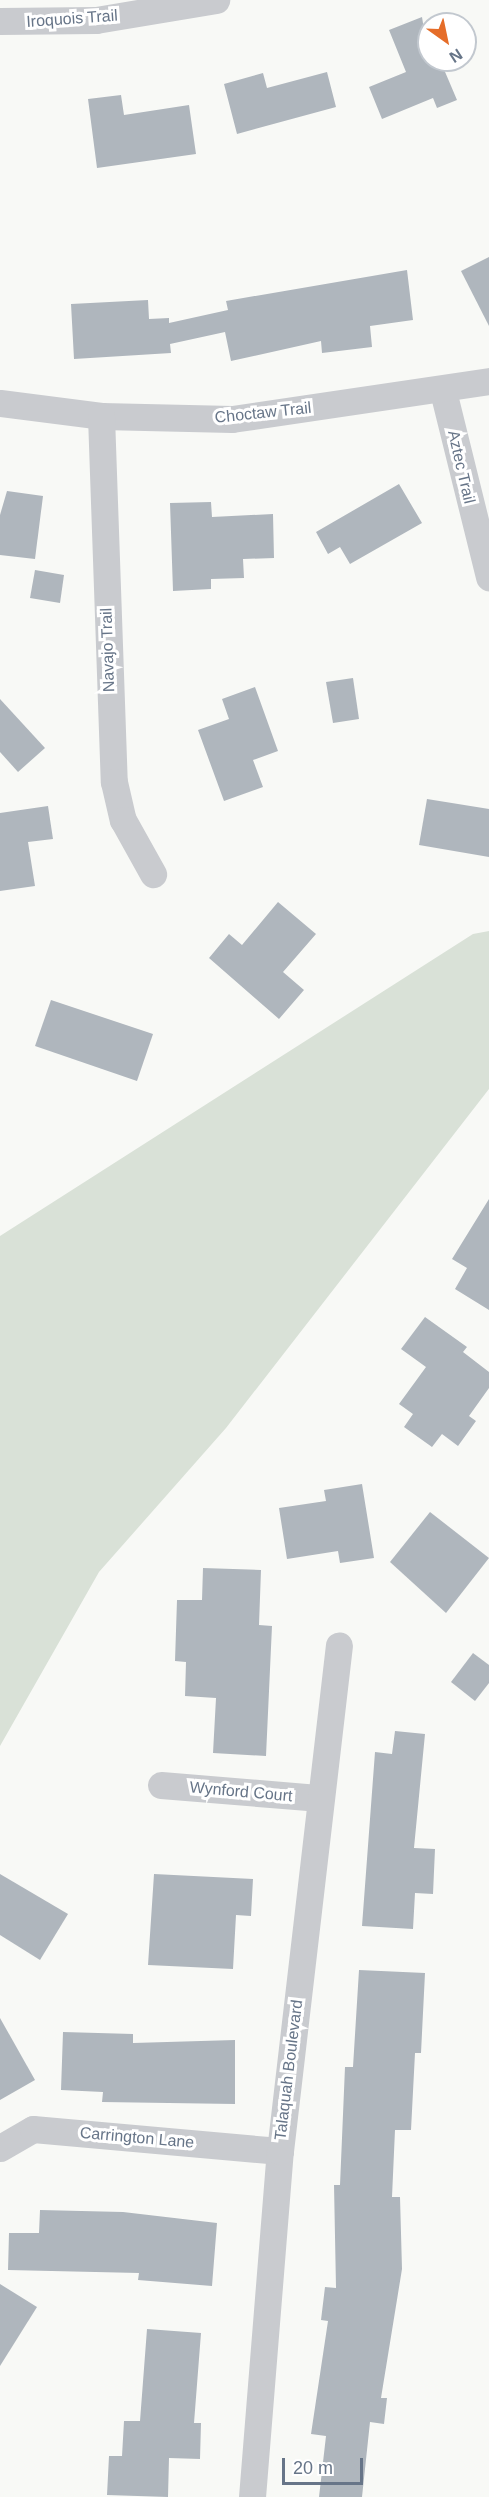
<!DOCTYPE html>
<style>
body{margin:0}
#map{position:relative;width:489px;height:2497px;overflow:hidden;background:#f8f9f6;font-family:Arial,sans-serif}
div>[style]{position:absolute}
.green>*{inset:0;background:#d9e1d7}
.building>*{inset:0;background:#afb6bd}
.minor>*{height:27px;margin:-13.5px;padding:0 13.5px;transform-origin:13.5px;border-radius:13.5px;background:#c9cbcf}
span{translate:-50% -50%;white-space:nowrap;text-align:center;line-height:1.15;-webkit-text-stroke:6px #fff;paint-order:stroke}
.street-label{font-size:16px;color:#677588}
.north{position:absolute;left:417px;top:12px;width:60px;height:60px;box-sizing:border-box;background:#fff;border:2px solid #c2c8cf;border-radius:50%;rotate:147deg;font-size:16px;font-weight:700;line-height:24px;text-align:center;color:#677588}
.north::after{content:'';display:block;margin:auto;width:21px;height:27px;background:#e56d29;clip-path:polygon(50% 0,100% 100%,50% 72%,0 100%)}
.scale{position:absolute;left:282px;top:2458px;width:81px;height:27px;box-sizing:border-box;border:3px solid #677588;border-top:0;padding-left:8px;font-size:18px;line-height:21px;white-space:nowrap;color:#677588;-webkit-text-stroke:4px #fff;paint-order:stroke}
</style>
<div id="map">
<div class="green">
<div style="clip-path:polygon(489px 931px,489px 1089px,226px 1428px,99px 1572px,0 1746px,0 1236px,473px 934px)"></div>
</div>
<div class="building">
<div style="clip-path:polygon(422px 17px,429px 60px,440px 60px,457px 100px,437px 108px,433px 98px,382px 119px,369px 87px,406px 72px,389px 30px)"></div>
<div style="clip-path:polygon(327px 72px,336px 107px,237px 134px,224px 84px,263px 73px,267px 88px)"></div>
<div style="clip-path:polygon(121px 95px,124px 115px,189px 105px,196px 154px,97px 168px,88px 99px)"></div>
<div style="clip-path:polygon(489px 257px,489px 326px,461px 271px)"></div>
<div style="clip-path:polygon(407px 270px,413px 320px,370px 326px,372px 347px,322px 353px,321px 341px,231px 361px,225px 332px,170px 344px,171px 353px,74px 359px,71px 304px,148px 300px,149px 319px,169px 318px,169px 323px,228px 310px,226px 301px)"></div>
<div style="clip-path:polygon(399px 484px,422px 523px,350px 564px,340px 547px,328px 554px,316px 532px)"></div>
<div style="clip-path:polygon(7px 491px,43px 496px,35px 559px,0 555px,0 515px)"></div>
<div style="clip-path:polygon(211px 502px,212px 517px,273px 514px,274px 558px,243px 559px,244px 578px,211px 579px,211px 589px,173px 591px,170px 503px)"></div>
<div style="clip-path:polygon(35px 570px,64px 575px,60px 603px,30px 598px)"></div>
<div style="clip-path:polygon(353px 678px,359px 719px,333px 723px,326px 682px)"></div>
<div style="clip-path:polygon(255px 687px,278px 751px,253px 760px,263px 787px,224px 801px,198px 730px,229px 719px,222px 699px)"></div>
<div style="clip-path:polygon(0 699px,45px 748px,18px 772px,0 752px)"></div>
<div style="clip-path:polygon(427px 799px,489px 809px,489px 857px,419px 845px)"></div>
<div style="clip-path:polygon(48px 806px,53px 839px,28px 842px,35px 886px,0 891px,0 813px)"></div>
<div style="clip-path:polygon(278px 902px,316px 934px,283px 972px,304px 990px,279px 1019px,209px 958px,229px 934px,242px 945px)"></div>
<div style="clip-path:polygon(51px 1000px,153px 1034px,137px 1081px,35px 1046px)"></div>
<div style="clip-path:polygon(489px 1199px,489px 1310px,455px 1289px,467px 1268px,452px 1259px)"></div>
<div style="clip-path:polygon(425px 1317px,467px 1347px,463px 1352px,489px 1372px,489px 1388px,469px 1416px,476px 1421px,458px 1446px,442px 1434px,432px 1447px,404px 1427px,413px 1414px,399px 1404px,426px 1367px,401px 1349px)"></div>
<div style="clip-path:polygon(362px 1484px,374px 1558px,340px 1563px,338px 1551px,287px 1559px,279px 1508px,326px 1501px,324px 1490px)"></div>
<div style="clip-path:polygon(430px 1512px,489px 1558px,446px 1613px,390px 1562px)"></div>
<div style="clip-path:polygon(203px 1568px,261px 1570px,259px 1625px,272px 1626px,266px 1756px,213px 1753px,216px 1698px,185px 1696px,186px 1662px,175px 1661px,177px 1600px,202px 1600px)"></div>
<div style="clip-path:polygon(473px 1653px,489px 1665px,489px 1683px,475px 1701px,451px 1682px)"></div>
<div style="clip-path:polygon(395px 1731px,425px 1734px,414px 1848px,435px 1849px,433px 1894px,415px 1893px,413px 1929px,362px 1926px,375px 1752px,392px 1754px)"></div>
<div style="clip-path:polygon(0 1874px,68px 1914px,40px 1960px,0 1935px)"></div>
<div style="clip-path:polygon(154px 1874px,253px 1879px,251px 1916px,236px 1915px,233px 1969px,148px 1965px)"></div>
<div style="clip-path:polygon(359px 1970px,425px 1973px,421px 2053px,415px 2053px,411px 2130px,395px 2130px,392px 2197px,400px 2197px,402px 2269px,381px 2398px,387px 2398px,384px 2424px,370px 2422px,362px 2497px,319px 2497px,326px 2436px,311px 2434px,328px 2321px,321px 2320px,325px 2287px,336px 2288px,334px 2185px,340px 2185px,345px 2067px,353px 2067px)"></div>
<div style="clip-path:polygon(0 2018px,35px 2080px,0 2100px)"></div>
<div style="clip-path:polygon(63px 2032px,133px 2034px,133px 2043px,235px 2040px,235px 2104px,102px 2102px,103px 2092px,61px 2090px)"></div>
<div style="clip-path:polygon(40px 2210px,123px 2212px,217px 2223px,212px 2286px,138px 2280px,139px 2273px,8px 2270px,9px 2233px,39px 2233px)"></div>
<div style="clip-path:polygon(0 2284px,37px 2307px,0 2366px)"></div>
<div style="clip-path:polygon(147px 2329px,201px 2333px,194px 2423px,201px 2423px,200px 2459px,169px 2458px,168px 2497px,107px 2495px,109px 2456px,122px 2456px,124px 2421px,140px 2421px)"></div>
</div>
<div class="minor">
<div style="left:0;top:21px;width:96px;rotate:-0.6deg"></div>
<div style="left:96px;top:20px;width:122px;rotate:-9.5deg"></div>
<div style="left:443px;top:391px;width:192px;rotate:76.1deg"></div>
<div style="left:0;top:403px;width:102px;rotate:7.3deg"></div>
<div style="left:101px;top:416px;width:131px;rotate:1.3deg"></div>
<div style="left:232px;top:419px;width:260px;rotate:-8.4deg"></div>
<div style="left:101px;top:416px;width:366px;rotate:88deg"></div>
<div style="left:114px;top:782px;width:39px;rotate:77deg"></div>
<div style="left:123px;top:820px;width:62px;rotate:60.9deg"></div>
<div style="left:161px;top:1785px;width:160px;rotate:4.7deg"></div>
<div style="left:0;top:2148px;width:38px;rotate:-30deg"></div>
<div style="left:33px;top:2129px;width:248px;rotate:5.1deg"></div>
<div style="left:252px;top:2497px;width:347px;rotate:-85.4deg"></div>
<div style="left:280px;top:2151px;width:509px;rotate:-83.35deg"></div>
</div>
<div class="street-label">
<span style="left:72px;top:19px;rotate:-4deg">Iroquois Trail</span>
<span style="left:263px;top:413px;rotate:-6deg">Choctaw Trail</span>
<span style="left:461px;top:467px;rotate:77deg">Aztec Trail</span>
<span style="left:108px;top:650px;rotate:-92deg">Navajo Trail</span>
<span style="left:241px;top:1792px;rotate:5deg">Wynford Court</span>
<span style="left:289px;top:2070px;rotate:-83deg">Talaquah Boulevard</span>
<span style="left:137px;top:2138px;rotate:5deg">Carrington Lane</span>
</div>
<div class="north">N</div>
<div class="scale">20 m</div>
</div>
